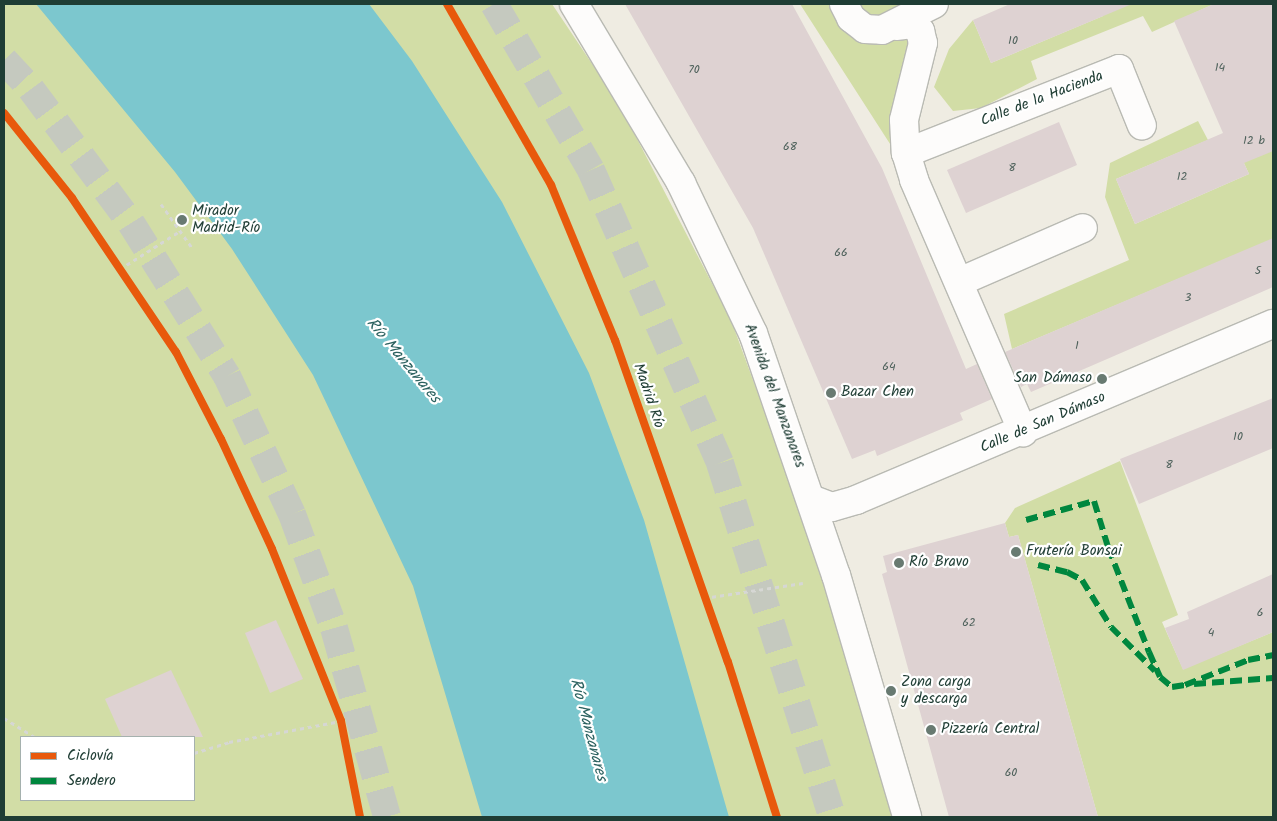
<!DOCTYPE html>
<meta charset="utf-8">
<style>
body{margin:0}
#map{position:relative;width:1277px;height:821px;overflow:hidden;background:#efece2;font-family:Kalam,sans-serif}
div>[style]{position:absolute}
.green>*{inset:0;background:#d2dda6}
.water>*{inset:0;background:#7cc7ce}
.building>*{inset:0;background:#ded2d2}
.motorway-tunnel>*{height:28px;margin-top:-14px;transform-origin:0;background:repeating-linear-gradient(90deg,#c5c9bf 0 28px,transparent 0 42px)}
.path>*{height:3px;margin-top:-1.5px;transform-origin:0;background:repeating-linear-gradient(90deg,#d6d7d4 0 4px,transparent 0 8px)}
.roads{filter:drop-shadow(1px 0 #b9bab3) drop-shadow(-1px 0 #b9bab3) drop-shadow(0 1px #b9bab3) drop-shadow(0 -1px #b9bab3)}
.minor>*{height:28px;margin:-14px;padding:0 14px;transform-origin:14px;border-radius:14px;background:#fdfcfb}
.quiet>*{height:6px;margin-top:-3px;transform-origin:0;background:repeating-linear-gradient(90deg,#00873e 0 12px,transparent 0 18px)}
.cycleway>*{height:8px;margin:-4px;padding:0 4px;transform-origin:4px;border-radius:4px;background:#e8590c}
.dots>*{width:14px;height:14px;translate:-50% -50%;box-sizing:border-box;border:2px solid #fff;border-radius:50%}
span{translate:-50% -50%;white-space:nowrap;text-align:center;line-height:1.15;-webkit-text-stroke:4.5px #fff;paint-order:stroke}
.number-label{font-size:12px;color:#4f625c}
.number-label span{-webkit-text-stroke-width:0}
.street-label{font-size:15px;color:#1f3d34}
.poi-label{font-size:15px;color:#1f3d34}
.left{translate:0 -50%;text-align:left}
.right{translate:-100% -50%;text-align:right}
.water-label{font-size:16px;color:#2c6260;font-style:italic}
.frame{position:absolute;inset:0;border:5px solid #1f3d34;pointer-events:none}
.legend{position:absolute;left:20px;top:736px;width:175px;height:65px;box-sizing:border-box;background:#fff;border:1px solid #a5b1ae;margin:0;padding:6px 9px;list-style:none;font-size:15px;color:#1f3d34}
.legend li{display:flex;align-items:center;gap:10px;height:25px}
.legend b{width:25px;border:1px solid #a5b1ae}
</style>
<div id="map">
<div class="green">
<div style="clip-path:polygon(evenodd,4px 4px,552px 4px,619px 104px,731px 320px,819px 560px,893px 817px,4px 817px,4px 4px,21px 737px,194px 737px,194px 800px,21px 800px,21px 737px)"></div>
<div style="clip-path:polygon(800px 4px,829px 4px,843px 25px,909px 37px,909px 51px,893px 108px,892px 147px)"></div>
<div style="clip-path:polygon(855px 4px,917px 4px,872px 18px)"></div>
<div style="clip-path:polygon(1098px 4px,1214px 4px,1152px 32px,1143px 16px,1031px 61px,1037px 79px,981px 108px,953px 111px,934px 87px,949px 49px,973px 20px,991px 63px,1103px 16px)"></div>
<div style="clip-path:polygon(1219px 4px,1262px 4px,1273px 31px,1273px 239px,1012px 349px,1004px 314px,1129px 260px,1105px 197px,1110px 163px,1198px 121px,1208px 140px,1116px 179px,1135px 224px,1249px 174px,1229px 130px,1266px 114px)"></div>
<div style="clip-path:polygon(1120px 461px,1178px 615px,1162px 622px,1183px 669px,1273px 632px,1273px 817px,1098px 817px,1018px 535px,1009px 537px,1005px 523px,1015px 508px)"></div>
</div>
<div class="water">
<div style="clip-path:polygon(36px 4px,369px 4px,412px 61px,502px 202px,589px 373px,644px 520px,729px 817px,482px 817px,413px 586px,313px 375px,232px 249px,175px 172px)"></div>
</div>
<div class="building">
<div style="clip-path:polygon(625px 4px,792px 4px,882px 168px,966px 369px,977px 364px,992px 399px,960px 413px,963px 420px,877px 456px,875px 450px,852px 459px,753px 228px)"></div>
<div style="clip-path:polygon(1010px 4px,1132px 4px,991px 63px,973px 20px)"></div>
<div style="clip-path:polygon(1214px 4px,1273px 4px,1273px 151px,1244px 163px,1249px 174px,1135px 224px,1116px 179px,1223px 133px,1174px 21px)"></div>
<div style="clip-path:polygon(1059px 122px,1077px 165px,966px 213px,947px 170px)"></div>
<div style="clip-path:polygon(1273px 238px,1273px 287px,1031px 392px,1027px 384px,1021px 387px,1005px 352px)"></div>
<div style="clip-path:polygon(1273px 398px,1273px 448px,1139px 504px,1120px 459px)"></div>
<div style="clip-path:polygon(1005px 523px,1009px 537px,1018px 535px,1098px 817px,949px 817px,882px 574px,887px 572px,883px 556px)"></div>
<div style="clip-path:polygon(1273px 574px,1273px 632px,1183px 670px,1165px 628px,1189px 619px,1187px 612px)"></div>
<div style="clip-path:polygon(276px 620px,303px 679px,270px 693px,245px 633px)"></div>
<div style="clip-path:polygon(171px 670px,203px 737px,122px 737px,105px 699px)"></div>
</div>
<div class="motorway-tunnel">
<div style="left:494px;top:4px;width:192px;rotate:59.7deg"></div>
<div style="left:591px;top:170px;width:320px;rotate:66.2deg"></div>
<div style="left:720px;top:463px;width:371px;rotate:72.4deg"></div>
<div style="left:4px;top:60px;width:40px;rotate:47deg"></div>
<div style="left:31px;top:89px;width:167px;rotate:53.3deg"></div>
<div style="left:131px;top:223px;width:181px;rotate:57.9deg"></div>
<div style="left:227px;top:376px;width:153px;rotate:64.8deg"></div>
<div style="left:292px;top:514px;width:121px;rotate:69.8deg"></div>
<div style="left:334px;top:628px;width:196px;rotate:74.3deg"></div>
</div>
<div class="path">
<div style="left:161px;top:204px;width:55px;rotate:54.6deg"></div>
<div style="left:120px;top:269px;width:71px;rotate:-32.3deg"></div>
<div style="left:704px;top:598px;width:100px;rotate:-8.6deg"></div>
<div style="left:4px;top:718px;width:36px;rotate:32deg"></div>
<div style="left:194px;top:753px;width:37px;rotate:-17deg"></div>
<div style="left:229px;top:742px;width:114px;rotate:-10.6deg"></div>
</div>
<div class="roads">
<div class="minor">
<div style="left:574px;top:4px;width:209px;rotate:59.1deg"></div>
<div style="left:681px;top:183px;width:166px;rotate:64.4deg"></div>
<div style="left:753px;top:333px;width:256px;rotate:71.1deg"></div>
<div style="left:836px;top:575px;width:252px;rotate:73.6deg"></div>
<div style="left:844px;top:4px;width:16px;rotate:63deg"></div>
<div style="left:851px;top:18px;width:18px;rotate:38deg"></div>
<div style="left:865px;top:29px;width:17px;rotate:3deg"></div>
<div style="left:882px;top:30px;width:58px;rotate:-26.6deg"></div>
<div style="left:896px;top:26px;width:16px;rotate:-7deg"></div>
<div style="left:912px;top:24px;width:11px;rotate:41deg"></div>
<div style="left:920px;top:31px;width:12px;rotate:76deg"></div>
<div style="left:923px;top:43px;width:79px;rotate:103.9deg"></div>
<div style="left:904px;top:120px;width:33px;rotate:87deg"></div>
<div style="left:906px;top:153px;width:28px;rotate:73deg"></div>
<div style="left:914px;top:180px;width:275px;rotate:66.6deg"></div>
<div style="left:906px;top:153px;width:229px;rotate:-21.5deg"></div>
<div style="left:1119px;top:69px;width:61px;rotate:68deg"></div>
<div style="left:959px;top:282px;width:135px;rotate:-23.5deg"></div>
<div style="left:811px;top:499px;width:22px;rotate:21deg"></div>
<div style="left:832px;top:507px;width:25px;rotate:-16deg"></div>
<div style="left:856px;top:500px;width:453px;rotate:-22.9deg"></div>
</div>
</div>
<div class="quiet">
<div style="left:1026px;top:520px;width:71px;rotate:-15.6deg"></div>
<div style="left:1094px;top:501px;width:48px;rotate:73.1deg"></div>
<div style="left:1108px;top:547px;width:113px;rotate:68.7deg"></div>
<div style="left:1149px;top:652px;width:27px;rotate:66deg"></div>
<div style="left:1160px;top:677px;width:16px;rotate:40deg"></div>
<div style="left:1172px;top:687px;width:13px;rotate:-9deg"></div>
<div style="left:1185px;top:685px;width:68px;rotate:-21.6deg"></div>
<div style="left:1248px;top:660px;width:25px;rotate:-11deg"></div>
<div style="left:1038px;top:565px;width:30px;rotate:14deg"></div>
<div style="left:1067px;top:572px;width:17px;rotate:28deg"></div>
<div style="left:1082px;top:580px;width:55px;rotate:58.3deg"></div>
<div style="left:1111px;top:627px;width:62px;rotate:45deg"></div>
<div style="left:1194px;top:684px;width:79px;rotate:-4.3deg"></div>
</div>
<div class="cycleway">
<div style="left:447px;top:4px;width:209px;rotate:60.1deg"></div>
<div style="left:551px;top:185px;width:168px;rotate:67.6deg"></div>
<div style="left:615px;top:340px;width:341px;rotate:70.7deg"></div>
<div style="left:728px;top:662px;width:163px;rotate:72.5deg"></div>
<div style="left:4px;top:113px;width:109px;rotate:51.3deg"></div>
<div style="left:72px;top:198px;width:186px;rotate:56deg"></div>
<div style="left:176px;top:352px;width:98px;rotate:62.7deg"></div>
<div style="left:221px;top:439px;width:121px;rotate:65.1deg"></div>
<div style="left:272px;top:549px;width:185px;rotate:68.1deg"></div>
<div style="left:341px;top:721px;width:98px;rotate:78.8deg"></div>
</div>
<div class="dots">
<div style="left:182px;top:220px;background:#687a71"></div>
<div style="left:1102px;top:379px;background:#687a71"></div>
<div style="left:831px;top:393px;background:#687a71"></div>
<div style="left:1016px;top:552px;background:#687a71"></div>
<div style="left:899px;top:563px;background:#687a71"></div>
<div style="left:891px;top:691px;background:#687a71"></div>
<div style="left:931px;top:730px;background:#687a71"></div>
</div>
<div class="number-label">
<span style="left:1013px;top:41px">10</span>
<span style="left:1220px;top:68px">14</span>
<span style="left:694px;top:70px">70</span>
<span style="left:1254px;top:141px">12 b</span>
<span style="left:790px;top:147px">68</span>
<span style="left:1012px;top:168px">8</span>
<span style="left:1182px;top:177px">12</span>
<span style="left:841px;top:253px">66</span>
<span style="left:1258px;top:271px">5</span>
<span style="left:1188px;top:298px">3</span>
<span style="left:1077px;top:346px">1</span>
<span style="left:889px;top:367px">64</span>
<span style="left:1238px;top:437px">10</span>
<span style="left:1169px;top:465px">8</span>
<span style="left:1260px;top:613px">6</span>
<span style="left:969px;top:623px">62</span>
<span style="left:1211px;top:633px">4</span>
<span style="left:1011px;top:773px">60</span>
</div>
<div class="street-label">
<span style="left:1042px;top:99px;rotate:-21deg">Calle de la Hacienda</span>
<span style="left:648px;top:396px;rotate:71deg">Madrid Río</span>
<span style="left:774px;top:396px;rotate:70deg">Avenida del Manzanares</span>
<span style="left:1043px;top:423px;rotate:-23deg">Calle de San Dámaso</span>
</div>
<div class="poi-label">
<span class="left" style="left:192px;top:220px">Mirador<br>Madrid-Río</span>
<span class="right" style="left:1092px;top:379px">San Dámaso</span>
<span class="left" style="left:841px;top:393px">Bazar Chen</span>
<span class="left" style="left:1026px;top:552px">Frutería Bonsai</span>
<span class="left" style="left:909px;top:563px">Río Bravo</span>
<span class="left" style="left:901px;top:691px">Zona carga<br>y descarga</span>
<span class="left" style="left:941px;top:730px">Pizzería Central</span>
</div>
<div class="water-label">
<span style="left:403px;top:361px;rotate:50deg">Río Manzanares</span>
<span style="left:588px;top:730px;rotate:75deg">Río Manzanares</span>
</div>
<div class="frame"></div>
<ul class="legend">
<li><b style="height:6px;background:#e8590c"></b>Ciclovía</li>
<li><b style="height:6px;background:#00873e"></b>Sendero</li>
</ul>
</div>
